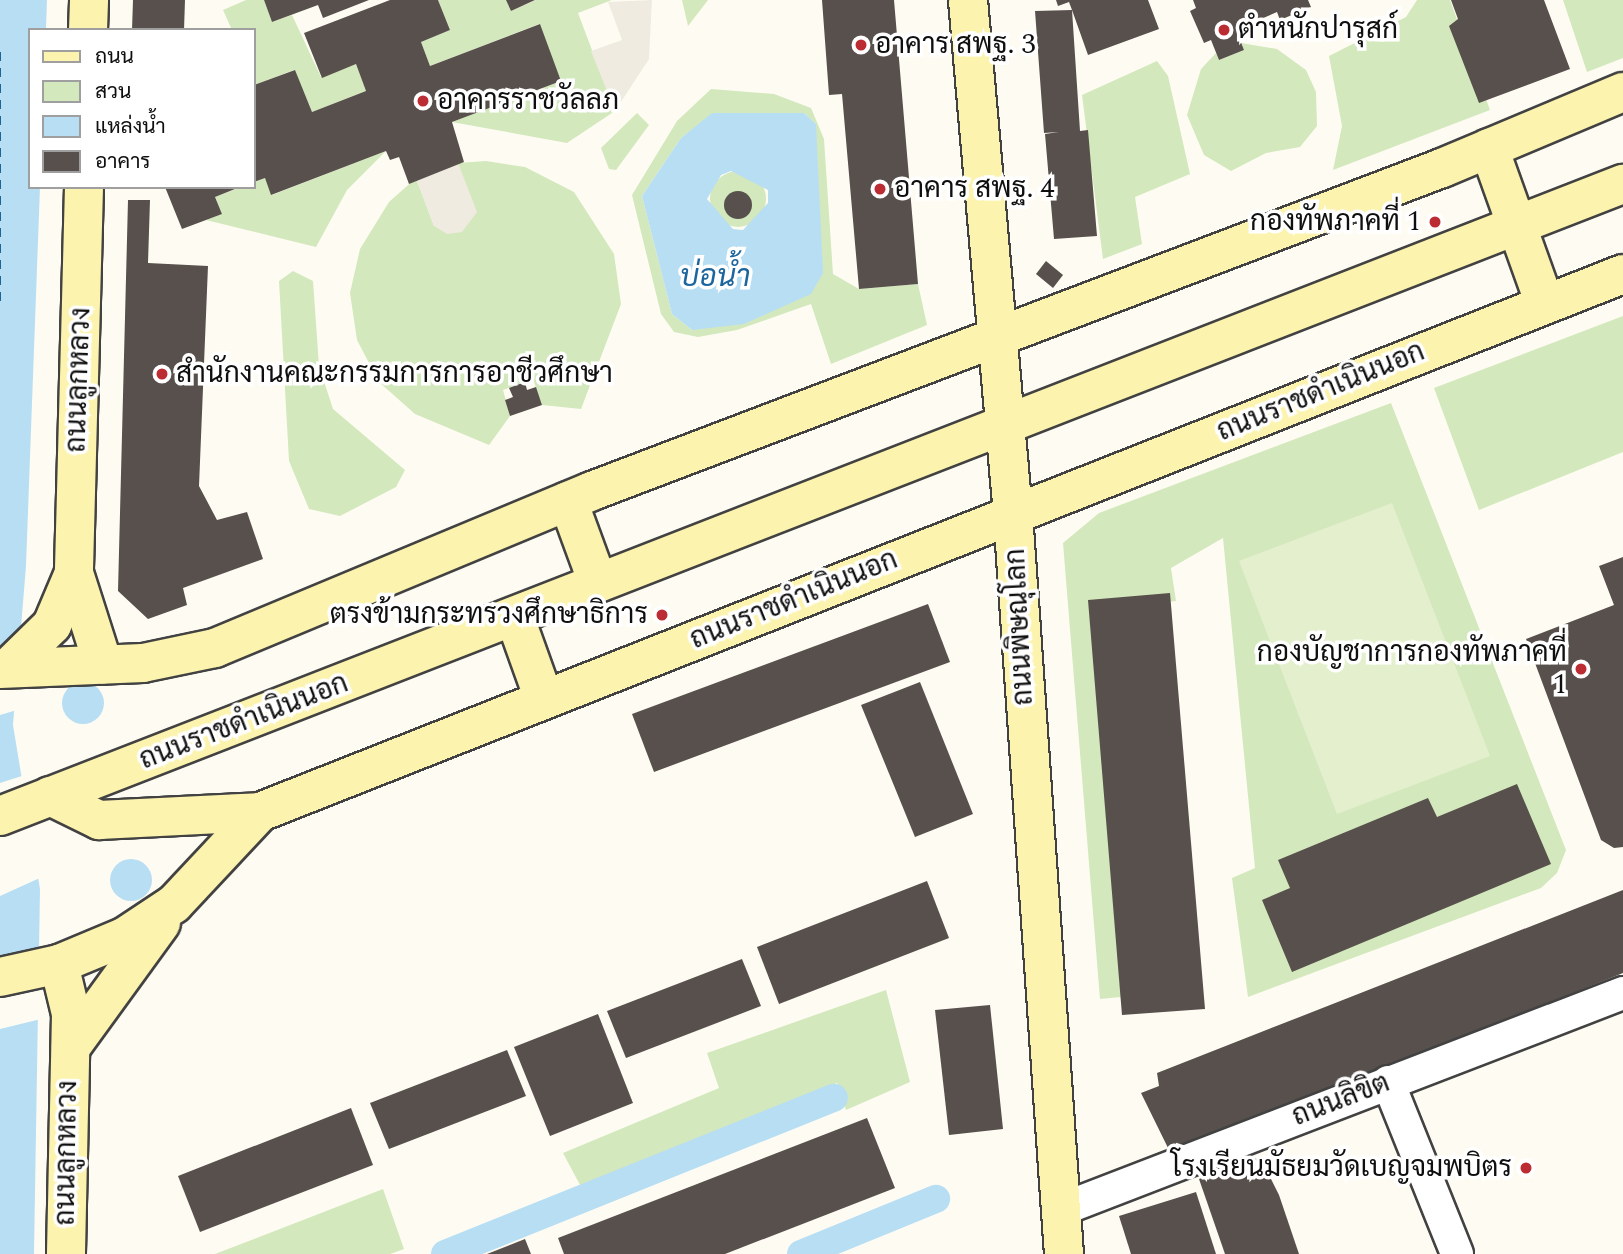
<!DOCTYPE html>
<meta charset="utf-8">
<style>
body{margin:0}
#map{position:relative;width:1623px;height:1254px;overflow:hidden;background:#fefcf2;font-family:Spectral,Sarabun,serif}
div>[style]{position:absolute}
.green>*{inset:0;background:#d3e8bc}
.round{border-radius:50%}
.pitch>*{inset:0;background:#e4f0cd}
.plaza>*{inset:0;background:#efebe0}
.water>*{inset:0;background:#b8def4}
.pier>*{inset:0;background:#fefcf2}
.canal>*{height:28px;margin:-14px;padding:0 14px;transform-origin:14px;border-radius:14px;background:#b8def4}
.ferry>*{height:2px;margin-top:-1px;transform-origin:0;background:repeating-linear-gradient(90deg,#1c659d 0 9px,transparent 0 16px)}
.building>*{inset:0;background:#57504c}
.roads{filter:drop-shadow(2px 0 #424242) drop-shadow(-2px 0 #424242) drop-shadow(0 2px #424242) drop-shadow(0 -2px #424242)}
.street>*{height:32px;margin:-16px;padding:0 16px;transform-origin:16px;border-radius:16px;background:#fff}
.secondary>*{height:38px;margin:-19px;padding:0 19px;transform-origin:19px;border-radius:19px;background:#fcf3af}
.dots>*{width:19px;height:19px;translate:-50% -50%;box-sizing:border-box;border:4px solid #fff;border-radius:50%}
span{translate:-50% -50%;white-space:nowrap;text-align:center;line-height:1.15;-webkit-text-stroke:7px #fff;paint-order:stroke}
.poi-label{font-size:28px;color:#0f0f0f}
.left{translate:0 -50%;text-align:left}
.right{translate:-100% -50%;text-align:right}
.street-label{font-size:28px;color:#0f0f0f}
.water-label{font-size:30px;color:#1c659d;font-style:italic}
.legend{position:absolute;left:28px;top:28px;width:228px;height:161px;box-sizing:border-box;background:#fff;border:2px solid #9f9f9f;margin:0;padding:9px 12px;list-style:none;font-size:21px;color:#0f0f0f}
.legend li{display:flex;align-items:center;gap:14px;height:35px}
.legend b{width:35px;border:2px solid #9f9f9f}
</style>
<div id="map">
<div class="green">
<div style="clip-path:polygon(246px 0,264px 0,272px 22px,292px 15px,321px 77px,356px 64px,366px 91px,312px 112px,294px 70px,254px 85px,254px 30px,232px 30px,223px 10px)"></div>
<div style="clip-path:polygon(438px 0,506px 0,511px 11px,536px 0,612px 0,578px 13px,615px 111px,567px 143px,452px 122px,561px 81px,539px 24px,430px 66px,421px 42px,450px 30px)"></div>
<div style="clip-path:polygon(682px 0,708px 0,688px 26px)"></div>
<div style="clip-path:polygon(1417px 0,1450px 0,1490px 110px,1333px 170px,1342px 126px,1329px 56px,1406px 17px)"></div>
<div style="clip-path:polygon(1563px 0,1623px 0,1623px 58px,1587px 72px)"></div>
<div style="clip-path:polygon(1241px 43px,1277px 49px,1306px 70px,1316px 92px,1317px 126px,1300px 147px,1266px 153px,1231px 171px,1204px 155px,1187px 115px,1201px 69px,1216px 53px,1219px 60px,1244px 50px)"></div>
<div style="clip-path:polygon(1157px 61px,1168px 76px,1190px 174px,1135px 197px,1142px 244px,1103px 259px,1082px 95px)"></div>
<div style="clip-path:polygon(evenodd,711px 89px,774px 94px,811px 108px,824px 139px,833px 274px,859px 289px,918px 284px,927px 325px,831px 364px,811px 304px,737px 330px,698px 337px,674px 332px,661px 314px,632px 195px,677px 121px,711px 89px,713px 113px,804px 113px,816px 124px,692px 330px,672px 314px,642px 196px,681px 138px,713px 113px)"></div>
<div style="clip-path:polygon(637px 113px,649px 125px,616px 170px,609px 169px,601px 148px)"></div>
<div style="clip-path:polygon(386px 151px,347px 190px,316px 247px,206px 220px,222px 214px,215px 197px,265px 178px,272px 195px)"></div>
<div style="clip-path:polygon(486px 161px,525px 167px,574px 192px,614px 254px,621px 304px,581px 409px,542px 405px,533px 379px,503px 390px,510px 416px,489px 445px,415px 414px,379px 382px,357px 340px,350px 293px,360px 249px,389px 202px,416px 178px,434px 226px,458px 163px)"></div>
<div class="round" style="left:710px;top:171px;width:56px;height:56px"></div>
<div style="clip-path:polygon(293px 271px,313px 281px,319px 366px,333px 409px,405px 470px,396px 487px,340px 516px,309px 509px,289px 461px,279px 281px)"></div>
<div style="clip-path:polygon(1623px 316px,1623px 452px,1479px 510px,1434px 388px)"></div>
<div style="clip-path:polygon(1391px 403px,1566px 850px,1557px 873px,1541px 888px,1248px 997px,1232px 878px,1255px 868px,1223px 538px,1171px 568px,1176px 601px,1098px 609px,1131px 996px,1100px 999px,1063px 543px,1099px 513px)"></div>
<div style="clip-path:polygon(886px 990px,910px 1082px,846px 1110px,837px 1083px,662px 1158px,580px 1185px,563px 1153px,719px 1088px,707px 1053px)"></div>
<div style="clip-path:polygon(383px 1189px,404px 1249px,390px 1254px,215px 1254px)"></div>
</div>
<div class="pitch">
<div style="clip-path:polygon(1392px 503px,1490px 756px,1337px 814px,1239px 561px)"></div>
</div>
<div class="plaza">
<div style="clip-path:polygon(652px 0,649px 59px,615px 111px,591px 51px,622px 40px,608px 2px)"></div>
<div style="clip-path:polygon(458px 163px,477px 212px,462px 232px,447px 234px,434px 226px,416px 178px)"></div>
</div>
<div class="water">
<div style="clip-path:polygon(0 0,47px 0,46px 30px,30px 30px,30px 187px,40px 187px,26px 566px,13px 725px,40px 889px,34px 1254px,0 1254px)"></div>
<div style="clip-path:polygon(evenodd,712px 113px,804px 113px,816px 124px,823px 273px,811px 294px,744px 324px,692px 330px,672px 314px,642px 196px,681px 138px,712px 113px,731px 171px,768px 190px,768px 203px,743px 230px,733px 229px,707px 199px,721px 175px,731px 171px)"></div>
<div class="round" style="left:62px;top:682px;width:42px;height:42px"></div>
<div class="round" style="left:110px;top:859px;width:42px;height:42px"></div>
</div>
<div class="pier">
<div style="clip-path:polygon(22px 649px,17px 710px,0 715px,0 653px)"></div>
<div style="clip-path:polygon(25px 775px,42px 877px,0 896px,0 783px)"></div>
<div style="clip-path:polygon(43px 957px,41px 1019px,0 1029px,0 968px)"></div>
</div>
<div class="canal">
<div style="left:445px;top:1254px;width:419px;rotate:-21.9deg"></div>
<div style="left:801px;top:1254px;width:146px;rotate:-22.2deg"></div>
</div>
<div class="ferry">
<div style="left:0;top:52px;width:255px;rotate:90deg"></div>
</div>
<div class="building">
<div style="clip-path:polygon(133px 0,185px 0,184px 30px,132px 30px)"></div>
<div style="clip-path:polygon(264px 0,369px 0,323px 18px,318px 5px,272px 22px)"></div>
<div style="clip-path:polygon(390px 0,438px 0,450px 30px,421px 42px,430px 66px,540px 24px,561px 81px,452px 122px,464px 162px,409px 184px,399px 157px,390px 160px,386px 151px,271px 195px,265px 178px,254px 182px,254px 85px,295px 70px,312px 112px,366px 91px,356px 64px,322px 78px,304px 33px)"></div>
<div style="clip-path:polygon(506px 0,535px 0,511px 11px)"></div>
<div style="clip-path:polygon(822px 0,894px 0,918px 284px,859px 289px,842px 94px,829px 95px)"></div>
<div style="clip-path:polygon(1056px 0,1148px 0,1159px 29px,1088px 55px,1072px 10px,1080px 131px,1088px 130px,1097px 236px,1054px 239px,1045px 134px,1059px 132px,1044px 133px,1035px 11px,1072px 10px,1069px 2px,1058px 6px)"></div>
<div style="clip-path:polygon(1193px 0,1308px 0,1311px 7px,1280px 20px,1277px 12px,1261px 19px,1262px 24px,1238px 35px,1244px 50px,1219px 60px,1211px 40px,1204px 43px,1190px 11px,1196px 8px)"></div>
<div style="clip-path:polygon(1451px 0,1544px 0,1570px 69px,1479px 103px,1449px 26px,1458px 19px)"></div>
<div style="clip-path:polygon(165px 187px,240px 187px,215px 197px,222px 214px,182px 229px)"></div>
<div class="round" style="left:724px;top:191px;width:28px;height:28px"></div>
<div style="clip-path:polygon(128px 200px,150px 200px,148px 263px,208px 266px,199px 486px,217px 520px,247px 512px,263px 559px,183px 588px,187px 605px,148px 619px,118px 591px)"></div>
<div style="clip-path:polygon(1046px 261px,1063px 275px,1053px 288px,1036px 274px)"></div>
<div style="clip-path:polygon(525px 382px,527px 390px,536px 387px,542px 405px,510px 416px,505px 400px,513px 397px,509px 388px)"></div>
<div style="clip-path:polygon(1623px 557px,1623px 847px,1614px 848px,1601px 840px,1526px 639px,1614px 605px,1599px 566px)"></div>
<div style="clip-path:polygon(1170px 593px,1205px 1009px,1122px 1015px,1088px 600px)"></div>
<div style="clip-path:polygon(928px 604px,950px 662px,654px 772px,632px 714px)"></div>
<div style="clip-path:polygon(920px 682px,973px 814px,915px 837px,861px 705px)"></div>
<div style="clip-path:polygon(1517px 784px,1551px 864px,1292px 972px,1262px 900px,1290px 888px,1278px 860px,1428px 798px,1437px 817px)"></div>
<div style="clip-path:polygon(927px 881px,949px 938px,779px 1004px,757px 947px)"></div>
<div style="clip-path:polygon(1623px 890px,1623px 973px,1171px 1154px,1141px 1093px,1159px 1086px,1157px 1073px)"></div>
<div style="clip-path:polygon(742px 959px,761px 1006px,626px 1058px,607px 1011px)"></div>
<div style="clip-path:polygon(990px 1005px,1003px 1129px,949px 1135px,935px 1010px)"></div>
<div style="clip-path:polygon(598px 1014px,633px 1103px,550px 1136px,514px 1047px)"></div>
<div style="clip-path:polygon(507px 1050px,526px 1096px,389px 1149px,370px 1103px)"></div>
<div style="clip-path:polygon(351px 1108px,373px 1165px,200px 1232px,178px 1176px)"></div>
<div style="clip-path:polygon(867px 1118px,895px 1188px,725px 1254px,564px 1254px,558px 1238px)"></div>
<div style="clip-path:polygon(1260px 1157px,1279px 1195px,1299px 1254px,1225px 1254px,1199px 1179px)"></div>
<div style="clip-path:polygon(1196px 1192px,1216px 1254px,1131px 1254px,1119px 1216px)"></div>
<div style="clip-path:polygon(525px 1239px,531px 1254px,487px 1254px)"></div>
</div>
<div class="roads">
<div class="street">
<div style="left:1388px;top:1082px;width:185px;rotate:68.1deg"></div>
<div style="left:1060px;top:1210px;width:603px;rotate:-21.08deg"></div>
</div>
<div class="secondary">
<div style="left:968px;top:0;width:516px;rotate:85deg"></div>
<div style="left:1013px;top:514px;width:742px;rotate:86.06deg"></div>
<div style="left:88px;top:30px;width:30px;rotate:-88deg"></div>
<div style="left:1489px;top:148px;width:166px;rotate:70.3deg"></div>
<div style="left:84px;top:187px;width:386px;rotate:91.5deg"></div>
<div style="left:74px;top:573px;width:96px;rotate:72.3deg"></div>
<div style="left:568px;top:501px;width:87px;rotate:69.9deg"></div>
<div style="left:515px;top:618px;width:86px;rotate:70.3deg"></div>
<div style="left:9px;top:667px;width:60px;rotate:-44.3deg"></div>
<div style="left:52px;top:625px;width:56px;rotate:-67.1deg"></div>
<div style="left:0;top:669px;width:143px;rotate:-2.4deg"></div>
<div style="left:143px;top:663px;width:74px;rotate:-11.8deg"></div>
<div style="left:215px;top:648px;width:408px;rotate:-22.6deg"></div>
<div style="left:592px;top:491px;width:909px;rotate:-20.81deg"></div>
<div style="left:1442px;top:168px;width:196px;rotate:-22.8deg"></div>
<div style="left:50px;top:796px;width:55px;rotate:26.1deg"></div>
<div style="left:99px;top:820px;width:161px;rotate:-2.8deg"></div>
<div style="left:0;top:816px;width:1742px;rotate:-21.28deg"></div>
<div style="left:59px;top:964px;width:51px;rotate:76.5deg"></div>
<div style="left:71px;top:1014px;width:240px;rotate:91.2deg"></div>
<div style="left:0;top:977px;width:60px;rotate:-12.4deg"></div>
<div style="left:59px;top:964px;width:70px;rotate:-22.6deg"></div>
<div style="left:124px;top:937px;width:60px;rotate:-33.4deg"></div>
<div style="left:174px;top:904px;width:126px;rotate:-46.9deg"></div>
<div style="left:260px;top:812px;width:1465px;rotate:-21.54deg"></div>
<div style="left:71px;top:1047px;width:153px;rotate:-54deg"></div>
</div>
</div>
<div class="dots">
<div style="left:1224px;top:30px;background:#bb2c33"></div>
<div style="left:861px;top:45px;background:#bb2c33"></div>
<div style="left:423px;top:101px;background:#bb2c33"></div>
<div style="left:880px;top:189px;background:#bb2c33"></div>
<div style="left:1435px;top:222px;background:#bb2c33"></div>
<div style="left:162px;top:374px;background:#bb2c33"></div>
<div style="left:662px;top:615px;background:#bb2c33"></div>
<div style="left:1581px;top:669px;background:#bb2c33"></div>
<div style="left:1526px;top:1168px;background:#bb2c33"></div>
</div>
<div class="poi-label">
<span class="left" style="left:1238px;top:30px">ตำหนักปารุสก์</span>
<span class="left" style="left:875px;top:45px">อาคาร สพฐ. 3</span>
<span class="left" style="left:437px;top:101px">อาคารราชวัลลภ</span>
<span class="left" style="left:894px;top:189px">อาคาร สพฐ. 4</span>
<span class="right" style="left:1421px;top:222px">กองทัพภาคที่ 1</span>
<span class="left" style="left:176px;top:374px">สำนักงานคณะกรรมการการอาชีวศึกษา</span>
<span class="right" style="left:648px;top:615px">ตรงข้ามกระทรวงศึกษาธิการ</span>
<span class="right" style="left:1567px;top:669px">กองบัญชาการกองทัพภาคที่<br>1</span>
<span class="right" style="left:1512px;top:1168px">โรงเรียนมัธยมวัดเบญจมพบิตร</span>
</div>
<div class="street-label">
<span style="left:79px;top:380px;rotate:-88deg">ถนนลูกหลวง</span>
<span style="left:1321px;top:392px;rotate:-22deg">ถนนราชดำเนินนอก</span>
<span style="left:794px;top:600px;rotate:-22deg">ถนนราชดำเนินนอก</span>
<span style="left:1020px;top:627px;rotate:-93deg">ถนนพิษณุโลก</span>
<span style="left:244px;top:722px;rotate:-21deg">ถนนราชดำเนินนอก</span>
<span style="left:1341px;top:1100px;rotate:-21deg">ถนนลิขิต</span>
<span style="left:67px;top:1153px;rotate:-89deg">ถนนลูกหลวง</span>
</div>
<div class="water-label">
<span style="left:715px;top:277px">บ่อน้ำ</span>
</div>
<ul class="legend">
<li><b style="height:9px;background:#fcf3af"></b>ถนน</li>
<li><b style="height:19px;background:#d3e8bc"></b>สวน</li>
<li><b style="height:19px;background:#b8def4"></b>แหล่งน้ำ</li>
<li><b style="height:19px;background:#57504c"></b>อาคาร</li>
</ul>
</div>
